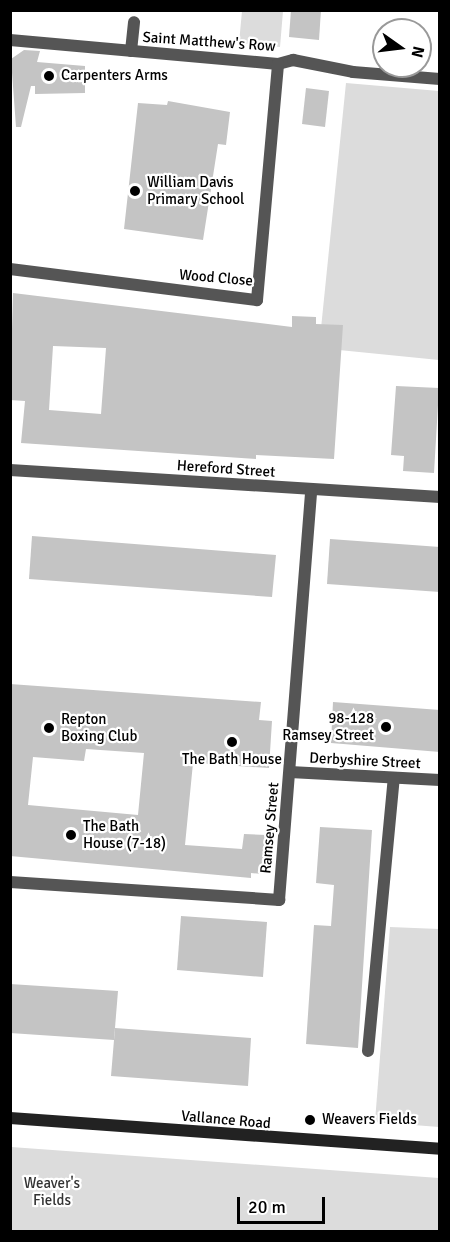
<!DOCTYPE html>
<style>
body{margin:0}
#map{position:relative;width:450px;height:1242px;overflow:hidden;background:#fff;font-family:Signika,sans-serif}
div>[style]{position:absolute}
.green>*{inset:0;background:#dcdcdc}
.building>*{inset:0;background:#c4c4c4}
.service>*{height:12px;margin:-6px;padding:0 6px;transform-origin:6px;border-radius:6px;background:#555}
.minor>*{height:12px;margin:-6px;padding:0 6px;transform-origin:6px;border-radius:6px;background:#555}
.secondary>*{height:12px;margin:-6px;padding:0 6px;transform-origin:6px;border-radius:6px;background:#222}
.dots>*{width:16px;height:16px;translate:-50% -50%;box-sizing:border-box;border:3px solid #fff;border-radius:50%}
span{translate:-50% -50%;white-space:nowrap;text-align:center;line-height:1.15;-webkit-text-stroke:4.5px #fff;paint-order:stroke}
.street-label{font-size:15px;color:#000}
.poi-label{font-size:15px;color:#000}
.left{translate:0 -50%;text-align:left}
.right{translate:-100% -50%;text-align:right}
.park-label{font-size:15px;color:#333}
.frame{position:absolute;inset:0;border:12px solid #000;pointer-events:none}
.north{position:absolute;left:372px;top:18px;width:60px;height:60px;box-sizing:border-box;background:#fff;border:2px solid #999;border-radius:50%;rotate:104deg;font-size:16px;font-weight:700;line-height:24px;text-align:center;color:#000}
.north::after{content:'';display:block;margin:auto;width:21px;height:27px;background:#000;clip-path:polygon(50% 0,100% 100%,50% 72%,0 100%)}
.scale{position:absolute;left:237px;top:1197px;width:88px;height:27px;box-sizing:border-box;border:3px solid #000;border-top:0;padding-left:8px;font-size:18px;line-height:21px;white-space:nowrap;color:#000;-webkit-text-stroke:4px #fff;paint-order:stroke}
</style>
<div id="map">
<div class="green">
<div style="clip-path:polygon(242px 11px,283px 11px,280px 47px,239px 43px)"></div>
<div style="clip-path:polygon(346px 83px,439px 91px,439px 360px,319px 348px)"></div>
<div style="clip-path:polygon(390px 927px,439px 929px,439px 1127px,375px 1122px)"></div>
<div style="clip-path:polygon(11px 1147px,439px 1178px,439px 1231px,11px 1231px)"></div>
</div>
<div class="building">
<div style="clip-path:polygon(291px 10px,321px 10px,319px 40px,289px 37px)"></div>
<div style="clip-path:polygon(24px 50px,40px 51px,37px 62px,85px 66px,85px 93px,35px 94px,35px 86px,31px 86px,21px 127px,16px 127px,11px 59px)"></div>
<div style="clip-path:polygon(306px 88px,329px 91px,325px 127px,302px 124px)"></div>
<div style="clip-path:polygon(168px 101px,230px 112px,226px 145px,218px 144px,203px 240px,124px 229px,138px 103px,167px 105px)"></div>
<div style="clip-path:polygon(evenodd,13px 293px,292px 327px,292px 316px,316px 317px,316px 324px,343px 325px,334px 459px,256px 455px,256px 459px,21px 443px,25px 401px,10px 400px,13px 293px,53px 346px,106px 348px,101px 414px,49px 410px,53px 346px)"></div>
<div style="clip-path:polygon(396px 386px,439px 388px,434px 473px,403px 471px,404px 456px,391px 455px)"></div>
<div style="clip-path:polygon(32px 536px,276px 555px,272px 597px,29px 579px)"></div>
<div style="clip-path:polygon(330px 539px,440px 547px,440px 592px,327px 584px)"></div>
<div style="clip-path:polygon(evenodd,10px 684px,261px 702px,259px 720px,272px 721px,269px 768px,193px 763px,185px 845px,242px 849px,244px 834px,266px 835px,263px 874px,251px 873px,251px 878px,10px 856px,10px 684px,86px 749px,144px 753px,138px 815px,28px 805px,33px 757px,84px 761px,86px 749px)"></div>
<div style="clip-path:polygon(333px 702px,440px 710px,440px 752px,331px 743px)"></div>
<div style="clip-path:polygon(320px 827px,372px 830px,358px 1048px,306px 1044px,314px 925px,331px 926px,334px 885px,316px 883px)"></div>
<div style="clip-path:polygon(181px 916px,267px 922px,263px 977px,177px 970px)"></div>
<div style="clip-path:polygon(10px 984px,118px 991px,114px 1040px,10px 1033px)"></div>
<div style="clip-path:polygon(115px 1028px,251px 1038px,248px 1086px,111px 1076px)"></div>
</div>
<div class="service">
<div style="left:131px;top:51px;width:29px;rotate:-84deg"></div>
<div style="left:290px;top:772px;width:150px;rotate:3.1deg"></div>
<div style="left:368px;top:1051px;width:274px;rotate:-84.6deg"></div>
</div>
<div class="minor">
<div style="left:10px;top:40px;width:269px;rotate:5.1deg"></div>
<div style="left:278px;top:64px;width:16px;rotate:-15deg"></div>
<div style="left:293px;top:60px;width:61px;rotate:11.3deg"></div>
<div style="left:353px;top:72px;width:87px;rotate:4.6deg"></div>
<div style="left:10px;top:269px;width:249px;rotate:7.2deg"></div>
<div style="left:257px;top:300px;width:237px;rotate:-84.9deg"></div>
<div style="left:10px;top:470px;width:431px;rotate:3.6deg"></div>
<div style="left:10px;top:882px;width:270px;rotate:3.8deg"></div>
<div style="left:279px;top:900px;width:411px;rotate:-85.5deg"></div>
</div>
<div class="secondary">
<div style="left:10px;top:1118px;width:431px;rotate:4.1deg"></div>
</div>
<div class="dots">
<div style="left:49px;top:76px;background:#000"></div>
<div style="left:135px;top:191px;background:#000"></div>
<div style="left:386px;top:727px;background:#000"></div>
<div style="left:49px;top:728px;background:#000"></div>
<div style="left:232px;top:742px;background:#000"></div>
<div style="left:71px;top:835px;background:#000"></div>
<div style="left:310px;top:1120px;background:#000"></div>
</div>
<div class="street-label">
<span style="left:209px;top:42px;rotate:4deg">Saint Matthew's Row</span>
<span style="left:216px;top:278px;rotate:5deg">Wood Close</span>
<span style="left:226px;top:469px;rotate:4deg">Hereford Street</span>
<span style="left:365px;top:761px;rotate:3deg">Derbyshire Street</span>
<span style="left:270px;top:828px;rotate:-85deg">Ramsey Street</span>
<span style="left:226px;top:1120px;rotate:5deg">Vallance Road</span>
</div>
<div class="poi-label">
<span class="left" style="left:61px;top:76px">Carpenters Arms</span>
<span class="left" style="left:147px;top:191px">William Davis<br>Primary School</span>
<span class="right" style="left:374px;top:727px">98-128<br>Ramsey Street</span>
<span class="left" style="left:61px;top:728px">Repton<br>Boxing Club</span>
<span style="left:232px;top:760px">The Bath House</span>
<span class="left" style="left:83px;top:835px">The Bath<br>House (7-18)</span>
<span class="left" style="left:322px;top:1120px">Weavers Fields</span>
</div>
<div class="park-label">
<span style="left:52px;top:1192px">Weaver's<br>Fields</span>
</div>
<div class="frame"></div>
<div class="north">N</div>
<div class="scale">20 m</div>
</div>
